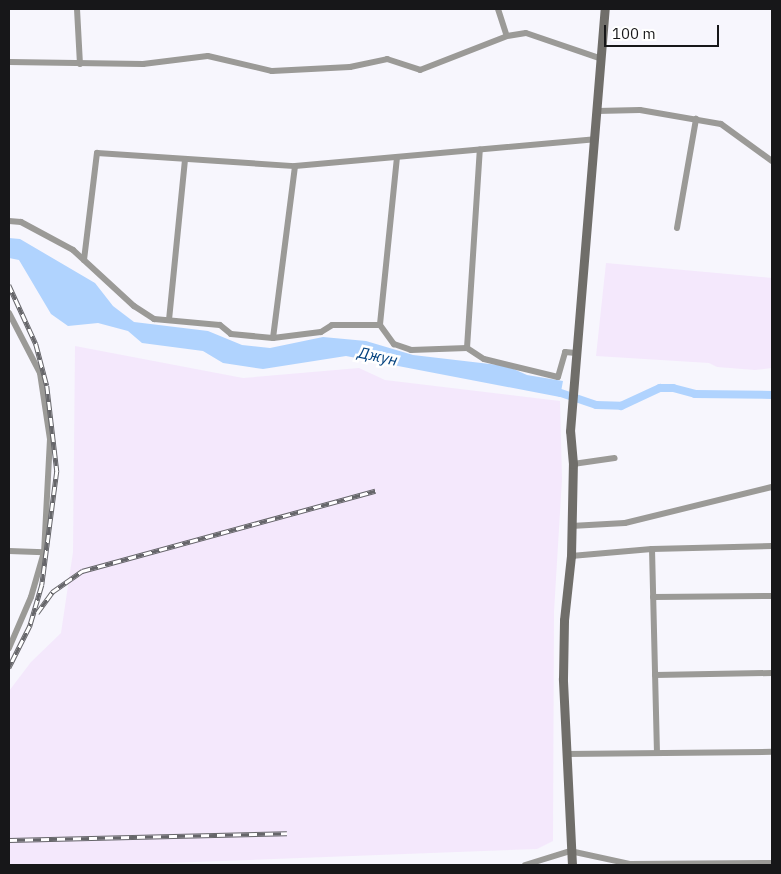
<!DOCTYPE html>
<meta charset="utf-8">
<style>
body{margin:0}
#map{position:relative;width:781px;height:874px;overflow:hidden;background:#f7f6fd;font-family:"IBM Plex Sans",sans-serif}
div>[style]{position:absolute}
.industrial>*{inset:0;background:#f4e8fc}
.water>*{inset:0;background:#b0d3fe}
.canal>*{height:8px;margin:-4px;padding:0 4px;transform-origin:4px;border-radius:4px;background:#b0d3fe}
.minor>*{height:6px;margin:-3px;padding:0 3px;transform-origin:3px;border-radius:3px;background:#9b9a97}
.secondary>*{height:9px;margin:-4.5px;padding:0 4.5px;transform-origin:4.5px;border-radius:4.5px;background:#706e6a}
.rail>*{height:4.5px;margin-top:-2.25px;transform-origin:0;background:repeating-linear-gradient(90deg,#fff 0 8px,#66666a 0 16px);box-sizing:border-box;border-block:1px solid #66666a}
span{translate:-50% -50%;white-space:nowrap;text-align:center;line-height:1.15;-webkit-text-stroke:5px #fff;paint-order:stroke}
.water-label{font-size:16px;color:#04427f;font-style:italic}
.frame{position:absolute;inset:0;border:10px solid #171719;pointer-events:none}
.scale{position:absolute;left:604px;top:25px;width:115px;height:22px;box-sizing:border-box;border:2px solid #171719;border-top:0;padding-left:6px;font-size:15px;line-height:18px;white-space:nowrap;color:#171719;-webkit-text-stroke:4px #fff;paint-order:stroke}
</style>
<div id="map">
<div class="industrial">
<div style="clip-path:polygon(606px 263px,772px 278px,772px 368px,755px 370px,717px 367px,709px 363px,596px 356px)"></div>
<div style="clip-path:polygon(75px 346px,243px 378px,359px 368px,385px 380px,560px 401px,562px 479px,554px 612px,553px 841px,537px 849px,168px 863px,9px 865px,9px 691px,31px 662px,61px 633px,73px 552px)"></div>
</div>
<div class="water">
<div style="clip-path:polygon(9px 238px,20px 239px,95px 283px,113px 306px,134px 322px,208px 331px,242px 345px,270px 348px,323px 337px,366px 341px,413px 355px,507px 366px,527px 375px,563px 381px,560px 397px,346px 356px,263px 369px,223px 363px,203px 351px,142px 343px,128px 331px,98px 323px,68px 326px,51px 314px,19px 260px,9px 258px)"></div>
</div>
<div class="canal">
<div style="left:552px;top:390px;width:46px;rotate:18.8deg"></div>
<div style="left:596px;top:405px;width:25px;rotate:2deg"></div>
<div style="left:621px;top:406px;width:43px;rotate:-24.8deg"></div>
<div style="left:660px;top:388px;width:13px"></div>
<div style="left:673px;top:388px;width:23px;rotate:15deg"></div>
<div style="left:695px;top:394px;width:77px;rotate:0.7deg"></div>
</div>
<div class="minor">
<div style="left:77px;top:9px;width:55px;rotate:86.9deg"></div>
<div style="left:498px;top:9px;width:28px;rotate:72deg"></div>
<div style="left:9px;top:62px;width:134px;rotate:0.9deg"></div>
<div style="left:143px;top:64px;width:65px;rotate:-7deg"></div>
<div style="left:208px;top:56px;width:66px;rotate:13.2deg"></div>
<div style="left:272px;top:71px;width:78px;rotate:-2.9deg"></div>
<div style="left:350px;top:67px;width:38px;rotate:-12deg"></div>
<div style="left:387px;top:59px;width:35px;rotate:18deg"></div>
<div style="left:420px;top:70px;width:93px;rotate:-21.3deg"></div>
<div style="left:507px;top:36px;width:19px;rotate:-9deg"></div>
<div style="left:526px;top:33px;width:80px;rotate:18.9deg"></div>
<div style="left:597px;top:111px;width:43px;rotate:-1.3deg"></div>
<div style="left:640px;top:110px;width:82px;rotate:9.8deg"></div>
<div style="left:721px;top:124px;width:63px;rotate:36deg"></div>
<div style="left:397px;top:157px;width:169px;rotate:95.8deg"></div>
<div style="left:380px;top:325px;width:24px;rotate:54deg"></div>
<div style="left:394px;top:344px;width:18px;rotate:19deg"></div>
<div style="left:411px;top:350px;width:56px;rotate:-2deg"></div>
<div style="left:467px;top:348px;width:20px;rotate:33deg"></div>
<div style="left:484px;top:359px;width:76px;rotate:13.7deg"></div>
<div style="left:558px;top:377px;width:26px;rotate:-74deg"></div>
<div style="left:565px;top:352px;width:11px;rotate:5deg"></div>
<div style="left:9px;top:221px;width:12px;rotate:5deg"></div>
<div style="left:21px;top:222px;width:59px;rotate:28.3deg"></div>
<div style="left:73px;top:250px;width:83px;rotate:42.6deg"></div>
<div style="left:134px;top:306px;width:24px;rotate:33deg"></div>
<div style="left:154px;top:319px;width:66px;rotate:5.2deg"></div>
<div style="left:220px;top:325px;width:14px;rotate:39deg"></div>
<div style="left:231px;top:334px;width:42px;rotate:5.4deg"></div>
<div style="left:273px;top:338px;width:48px;rotate:-7.1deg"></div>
<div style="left:321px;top:332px;width:13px;rotate:-32deg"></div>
<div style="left:332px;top:325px;width:48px"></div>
<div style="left:677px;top:228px;width:111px;rotate:-80.1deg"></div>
<div style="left:84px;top:260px;width:108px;rotate:-83.1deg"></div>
<div style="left:97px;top:153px;width:198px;rotate:3.8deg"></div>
<div style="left:295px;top:166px;width:301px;rotate:-5.1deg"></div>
<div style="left:9px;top:313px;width:68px;rotate:62.7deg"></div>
<div style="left:40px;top:373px;width:67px;rotate:81.4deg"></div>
<div style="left:50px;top:439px;width:113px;rotate:93deg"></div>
<div style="left:44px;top:552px;width:47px;rotate:106.1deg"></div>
<div style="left:31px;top:597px;width:56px;rotate:113.3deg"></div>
<div style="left:169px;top:320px;width:161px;rotate:-84.3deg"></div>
<div style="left:273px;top:338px;width:173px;rotate:-82.7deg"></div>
<div style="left:467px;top:348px;width:199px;rotate:-86.3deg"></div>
<div style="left:573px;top:464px;width:42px;rotate:-8.1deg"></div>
<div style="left:571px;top:526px;width:54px;rotate:-3.2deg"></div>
<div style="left:625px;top:523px;width:151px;rotate:-13.8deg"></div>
<div style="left:652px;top:549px;width:203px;rotate:88.6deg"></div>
<div style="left:9px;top:551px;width:35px;rotate:2deg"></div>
<div style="left:571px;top:556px;width:81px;rotate:-4.9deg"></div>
<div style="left:652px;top:549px;width:120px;rotate:-1.4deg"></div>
<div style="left:653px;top:597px;width:119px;rotate:-0.5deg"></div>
<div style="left:655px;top:675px;width:117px;rotate:-1deg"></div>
<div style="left:566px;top:754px;width:206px;rotate:-0.6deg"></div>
<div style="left:525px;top:865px;width:47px;rotate:-17.3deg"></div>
<div style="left:570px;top:851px;width:61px;rotate:12.2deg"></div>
<div style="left:630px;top:864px;width:142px;rotate:-0.4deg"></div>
</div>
<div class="secondary">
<div style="left:572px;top:865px;width:187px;rotate:-92.8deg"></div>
<div style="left:563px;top:678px;width:58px;rotate:-89deg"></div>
<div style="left:564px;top:620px;width:64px;rotate:-83.8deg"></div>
<div style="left:571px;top:556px;width:92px;rotate:-88.8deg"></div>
<div style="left:573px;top:464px;width:33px;rotate:-95deg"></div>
<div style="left:570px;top:431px;width:423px;rotate:-85.3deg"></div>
</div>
<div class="rail">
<div style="left:9px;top:285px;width:65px;rotate:65.4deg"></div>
<div style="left:36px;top:344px;width:43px;rotate:75.3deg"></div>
<div style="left:47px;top:386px;width:86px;rotate:83.3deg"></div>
<div style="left:57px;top:471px;width:115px;rotate:97.5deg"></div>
<div style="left:42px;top:585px;width:43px;rotate:106.3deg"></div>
<div style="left:30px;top:626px;width:47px;rotate:116.6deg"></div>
<div style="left:37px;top:613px;width:26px;rotate:-54deg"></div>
<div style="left:52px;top:592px;width:37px;rotate:-35deg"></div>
<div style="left:82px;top:571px;width:304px;rotate:-15.3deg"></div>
<div style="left:9px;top:840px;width:278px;rotate:-1.4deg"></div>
</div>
<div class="water-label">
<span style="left:378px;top:356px;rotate:12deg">Джун</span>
</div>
<div class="frame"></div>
<div class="scale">100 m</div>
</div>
